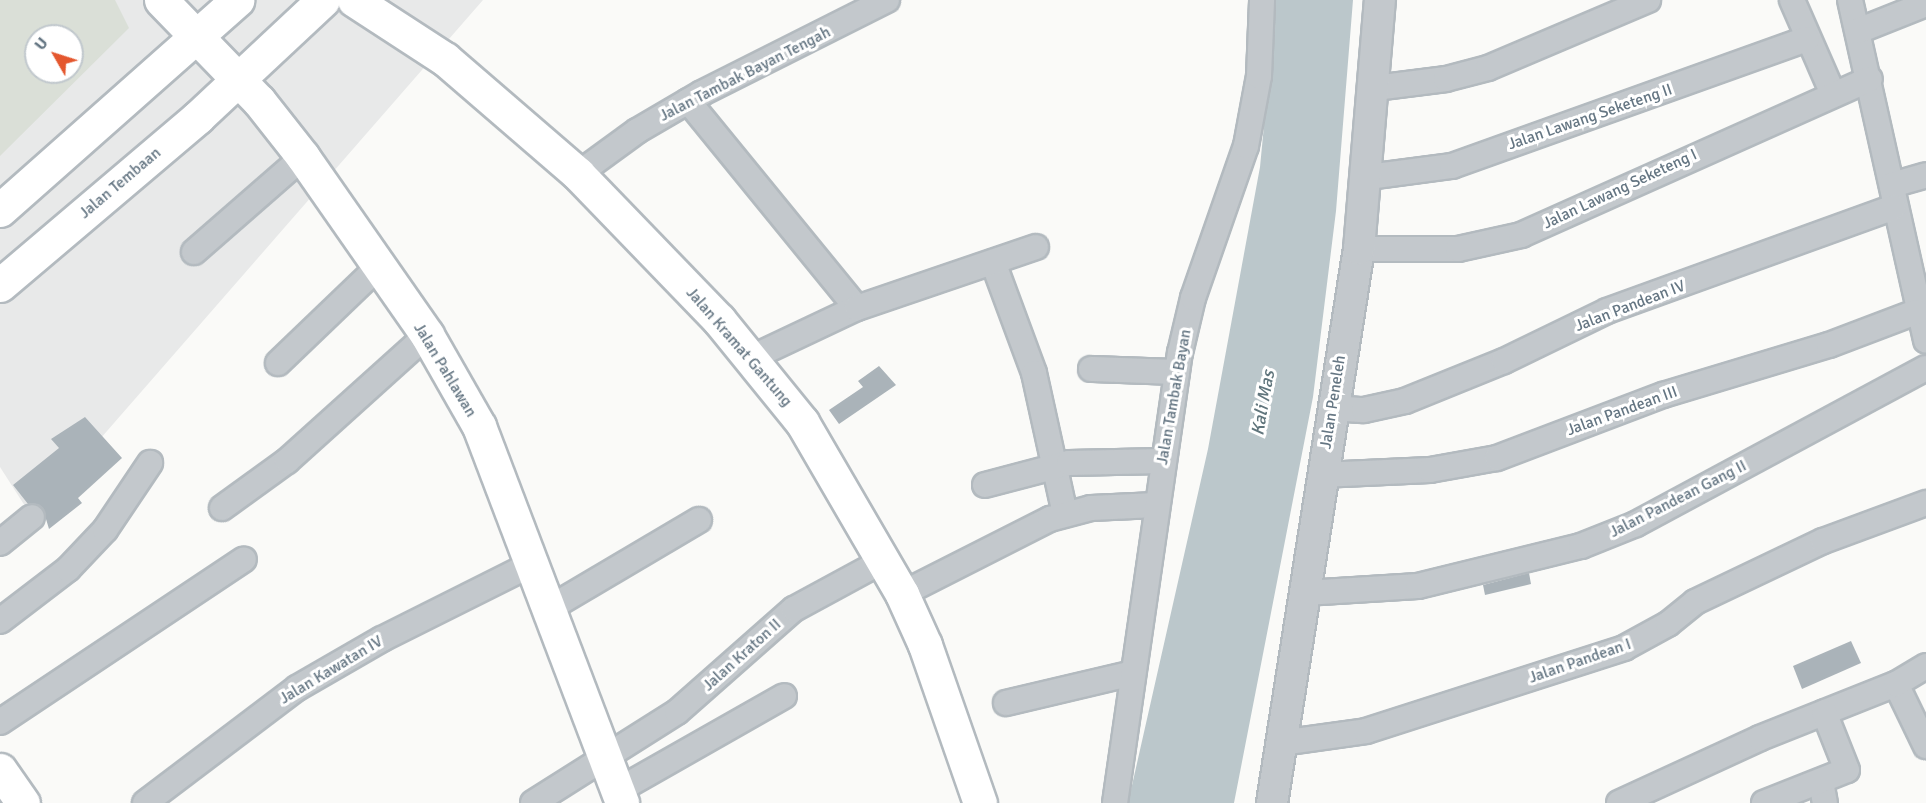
<!DOCTYPE html>
<style>
body{margin:0}
#map{position:relative;width:1926px;height:803px;overflow:hidden;background:#fafaf8;font-family:Signika,sans-serif}
div>[style]{position:absolute}
.built>*{inset:0;background:#e8e9e9}
.green>*{inset:0;background:#dadfd7}
.water>*{inset:0;background:#bbc7cb}
.building>*{inset:0;background:#aab3b9}
.roads{filter:drop-shadow(2px 0 #b3babf) drop-shadow(-2px 0 #b3babf) drop-shadow(0 2px #b3babf) drop-shadow(0 -2px #b3babf)}
.minor>*{height:24px;margin:-12px;padding:0 12px;transform-origin:12px;border-radius:12px;background:#c3c8cc}
.tertiary>*{height:30px;margin:-15px;padding:0 15px;transform-origin:15px;border-radius:15px;background:#c3c8cc}
.secondary>*{height:33px;margin:-16.5px;padding:0 16.5px;transform-origin:16.5px;border-radius:16.5px;background:#fff}
.primary>*{height:33px;margin:-16.5px;padding:0 16.5px;transform-origin:16.5px;border-radius:16.5px;background:#fff}
span{translate:-50% -50%;white-space:nowrap;text-align:center;line-height:1.15;-webkit-text-stroke:6px #fff;paint-order:stroke}
.street-label{font-size:16px;color:#657683}
.water-label{font-size:18px;color:#60757c;font-style:italic}
.north{position:absolute;left:24px;top:24px;width:60px;height:60px;box-sizing:border-box;background:#fff;border:2px solid #c1c8cd;border-radius:50%;rotate:309deg;font-size:16px;font-weight:700;line-height:24px;text-align:center;color:#657683}
.north::after{content:'';display:block;margin:auto;width:21px;height:27px;background:#e4572e;clip-path:polygon(50% 0,100% 100%,50% 72%,0 100%)}
</style>
<div id="map">
<div class="built">
<div style="clip-path:polygon(evenodd,0 0,483px 0,32px 517px,0 467px,0 0,36px 36px,72px 36px,72px 72px,36px 72px,36px 36px)"></div>
</div>
<div class="green">
<div style="clip-path:polygon(evenodd,0 0,115px 0,129px 28px,0 156px,0 0,36px 36px,72px 36px,72px 72px,36px 72px,36px 36px)"></div>
</div>
<div class="water">
<div style="clip-path:polygon(1276px 0,1353px 0,1336px 211px,1313px 397px,1234px 803px,1128px 803px,1208px 449px,1260px 167px)"></div>
</div>
<div class="building">
<div style="clip-path:polygon(879px 366px,896px 385px,839px 424px,829px 410px,863px 387px,858px 381px)"></div>
<div style="clip-path:polygon(85px 417px,122px 458px,78px 498px,82px 503px,49px 529px,43px 509px,28px 504px,13px 485px,59px 448px,51px 439px)"></div>
<div style="clip-path:polygon(1529px 573px,1531px 584px,1485px 595px,1483px 585px)"></div>
<div style="clip-path:polygon(1851px 641px,1861px 663px,1802px 689px,1793px 666px)"></div>
</div>
<div class="roads">
<div class="minor">
<div style="left:1792px;top:0;width:103px;rotate:66.4deg"></div>
<div style="left:1850px;top:0;width:349px;rotate:77.4deg"></div>
<div style="left:1858px;top:31px;width:73px;rotate:-21.7deg"></div>
<div style="left:1375px;top:88px;width:72px;rotate:-7.2deg"></div>
<div style="left:1446px;top:79px;width:43px;rotate:-14.7deg"></div>
<div style="left:1488px;top:68px;width:174px;rotate:-23deg"></div>
<div style="left:688px;top:101px;width:267px;rotate:50.8deg"></div>
<div style="left:578px;top:174px;width:73px;rotate:-36.1deg"></div>
<div style="left:637px;top:131px;width:75px;rotate:-30.3deg"></div>
<div style="left:702px;top:93px;width:207px;rotate:-26.7deg"></div>
<div style="left:1368px;top:177px;width:85px;rotate:-7.5deg"></div>
<div style="left:1452px;top:166px;width:377px;rotate:-19.7deg"></div>
<div style="left:1892px;top:185px;width:35px;rotate:-16deg"></div>
<div style="left:1359px;top:249px;width:99px"></div>
<div style="left:1458px;top:249px;width:65px;rotate:-12.5deg"></div>
<div style="left:1521px;top:235px;width:382px;rotate:-24.1deg"></div>
<div style="left:194px;top:252px;width:145px;rotate:-41.1deg"></div>
<div style="left:993px;top:262px;width:118px;rotate:69.7deg"></div>
<div style="left:1034px;top:373px;width:144px;rotate:77.6deg"></div>
<div style="left:751px;top:358px;width:117px;rotate:-25.3deg"></div>
<div style="left:857px;top:308px;width:189px;rotate:-18.8deg"></div>
<div style="left:278px;top:363px;width:140px;rotate:-43.8deg"></div>
<div style="left:1091px;top:369px;width:86px;rotate:2deg"></div>
<div style="left:1332px;top:408px;width:32px;rotate:4deg"></div>
<div style="left:1364px;top:410px;width:42px;rotate:-12.4deg"></div>
<div style="left:1405px;top:401px;width:107px;rotate:-22deg"></div>
<div style="left:1504px;top:361px;width:114px;rotate:-25.9deg"></div>
<div style="left:1607px;top:311px;width:305px;rotate:-19.9deg"></div>
<div style="left:1321px;top:475px;width:109px;rotate:-2.6deg"></div>
<div style="left:1430px;top:470px;width:68px;rotate:-10.2deg"></div>
<div style="left:1497px;top:458px;width:178px;rotate:-20.8deg"></div>
<div style="left:1663px;top:395px;width:173px;rotate:-16.8deg"></div>
<div style="left:1829px;top:345px;width:93px;rotate:-20.8deg"></div>
<div style="left:985px;top:485px;width:87px;rotate:-14.7deg"></div>
<div style="left:1069px;top:463px;width:93px;rotate:-1.2deg"></div>
<div style="left:222px;top:508px;width:80px;rotate:-35.9deg"></div>
<div style="left:287px;top:461px;width:188px;rotate:-42deg"></div>
<div style="left:0;top:543px;width:41px;rotate:-39.1deg"></div>
<div style="left:1305px;top:593px;width:113px;rotate:-3.5deg"></div>
<div style="left:1418px;top:586px;width:168px;rotate:-13.8deg"></div>
<div style="left:1581px;top:546px;width:59px;rotate:-21.8deg"></div>
<div style="left:1636px;top:524px;width:329px;rotate:-28.3deg"></div>
<div style="left:902px;top:594px;width:166px;rotate:-26.9deg"></div>
<div style="left:1050px;top:519px;width:42px;rotate:-15deg"></div>
<div style="left:1091px;top:508px;width:65px;rotate:-2.6deg"></div>
<div style="left:550px;top:608px;width:173px;rotate:-30.6deg"></div>
<div style="left:0;top:621px;width:86px;rotate:-37.4deg"></div>
<div style="left:68px;top:569px;width:54px;rotate:-46.5deg"></div>
<div style="left:105px;top:530px;width:81px;rotate:-56.1deg"></div>
<div style="left:1896px;top:684px;width:69px;rotate:64.2deg"></div>
<div style="left:1006px;top:703px;width:130px;rotate:-13.3deg"></div>
<div style="left:0;top:722px;width:293px;rotate:-33.7deg"></div>
<div style="left:1281px;top:743px;width:86px;rotate:-8deg"></div>
<div style="left:1366px;top:731px;width:271px;rotate:-17.8deg"></div>
<div style="left:1624px;top:648px;width:50px;rotate:-28.6deg"></div>
<div style="left:1668px;top:624px;width:35px;rotate:-39deg"></div>
<div style="left:1695px;top:602px;width:142px;rotate:-25.5deg"></div>
<div style="left:1823px;top:541px;width:110px;rotate:-20.3deg"></div>
<div style="left:1821px;top:781px;width:22px;rotate:80deg"></div>
<div style="left:617px;top:791px;width:192px;rotate:-29.6deg"></div>
<div style="left:145px;top:803px;width:191px;rotate:-37.1deg"></div>
<div style="left:297px;top:688px;width:98px;rotate:-30deg"></div>
<div style="left:382px;top:639px;width:170px;rotate:-26.6deg"></div>
<div style="left:533px;top:803px;width:170px;rotate:-32.3deg"></div>
<div style="left:677px;top:712px;width:156px;rotate:-41.4deg"></div>
<div style="left:794px;top:609px;width:105px;rotate:-28.5deg"></div>
<div style="left:1115px;top:803px;width:455px;rotate:-81.8deg"></div>
<div style="left:1180px;top:353px;width:57px;rotate:-76.7deg"></div>
<div style="left:1193px;top:298px;width:161px;rotate:-70.8deg"></div>
<div style="left:1246px;top:146px;width:71px;rotate:-79.5deg"></div>
<div style="left:1259px;top:76px;width:76px;rotate:-87.7deg"></div>
<div style="left:1619px;top:803px;width:155px;rotate:-24.7deg"></div>
<div style="left:1760px;top:738px;width:146px;rotate:-21.7deg"></div>
<div style="left:1896px;top:684px;width:35px;rotate:-31deg"></div>
<div style="left:1764px;top:803px;width:89px;rotate:-21.7deg"></div>
<div style="left:1847px;top:770px;width:62px;rotate:-111.6deg"></div>
</div>
<div class="tertiary">
<div style="left:1272px;top:803px;width:561px;rotate:-81.08deg"></div>
<div style="left:1359px;top:249px;width:250px;rotate:-85.2deg"></div>
</div>
<div class="secondary">
<div style="left:354px;top:0;width:108px;rotate:33deg"></div>
<div style="left:445px;top:59px;width:176px;rotate:40.8deg"></div>
<div style="left:578px;top:174px;width:203px;rotate:46deg"></div>
<div style="left:719px;top:320px;width:132px;rotate:50.9deg"></div>
<div style="left:802px;top:422px;width:199px;rotate:59.8deg"></div>
<div style="left:902px;top:594px;width:56px;rotate:65.7deg"></div>
<div style="left:925px;top:645px;width:167px;rotate:70.8deg"></div>
</div>
<div class="primary">
<div style="left:161px;top:0;width:141px;rotate:45.9deg"></div>
<div style="left:259px;top:101px;width:71px;rotate:51.8deg"></div>
<div style="left:303px;top:157px;width:217px;rotate:55.1deg"></div>
<div style="left:427px;top:335px;width:105px;rotate:60.3deg"></div>
<div style="left:479px;top:426px;width:403px;rotate:69.2deg"></div>
<div style="left:0;top:210px;width:317px;rotate:-41.5deg"></div>
<div style="left:0;top:285px;width:260px;rotate:-40.3deg"></div>
<div style="left:198px;top:117px;width:171px;rotate:-43.1deg"></div>
<div style="left:0;top:770px;width:40px;rotate:55.1deg"></div>
</div>
</div>
<div class="street-label">
<span style="left:745px;top:74px;rotate:-27deg">Jalan Tambak Bayan Tengah</span>
<span style="left:1590px;top:117px;rotate:-19deg">Jalan Lawang Seketeng II</span>
<span style="left:120px;top:183px;rotate:-40deg">Jalan Tembaan</span>
<span style="left:1620px;top:189px;rotate:-25deg">Jalan Lawang Seketeng I</span>
<span style="left:1630px;top:306px;rotate:-21deg">Jalan Pandean IV</span>
<span style="left:739px;top:347px;rotate:49deg">Jalan Kramat Gantung</span>
<span style="left:445px;top:370px;rotate:59deg">Jalan Pahlawan</span>
<span style="left:1174px;top:397px;rotate:-80deg">Jalan Tambak Bayan</span>
<span style="left:1333px;top:402px;rotate:-81deg">Jalan Peneleh</span>
<span style="left:1622px;top:411px;rotate:-20deg">Jalan Pandean III</span>
<span style="left:1678px;top:499px;rotate:-27deg">Jalan Pandean Gang II</span>
<span style="left:742px;top:655px;rotate:-42deg">Jalan Kraton II</span>
<span style="left:1580px;top:661px;rotate:-19deg">Jalan Pandean I</span>
<span style="left:331px;top:670px;rotate:-31deg">Jalan Kawatan IV</span>
</div>
<div class="water-label">
<span style="left:1263px;top:403px;rotate:-80deg">Kali Mas</span>
</div>
<div class="north">U</div>
</div>
